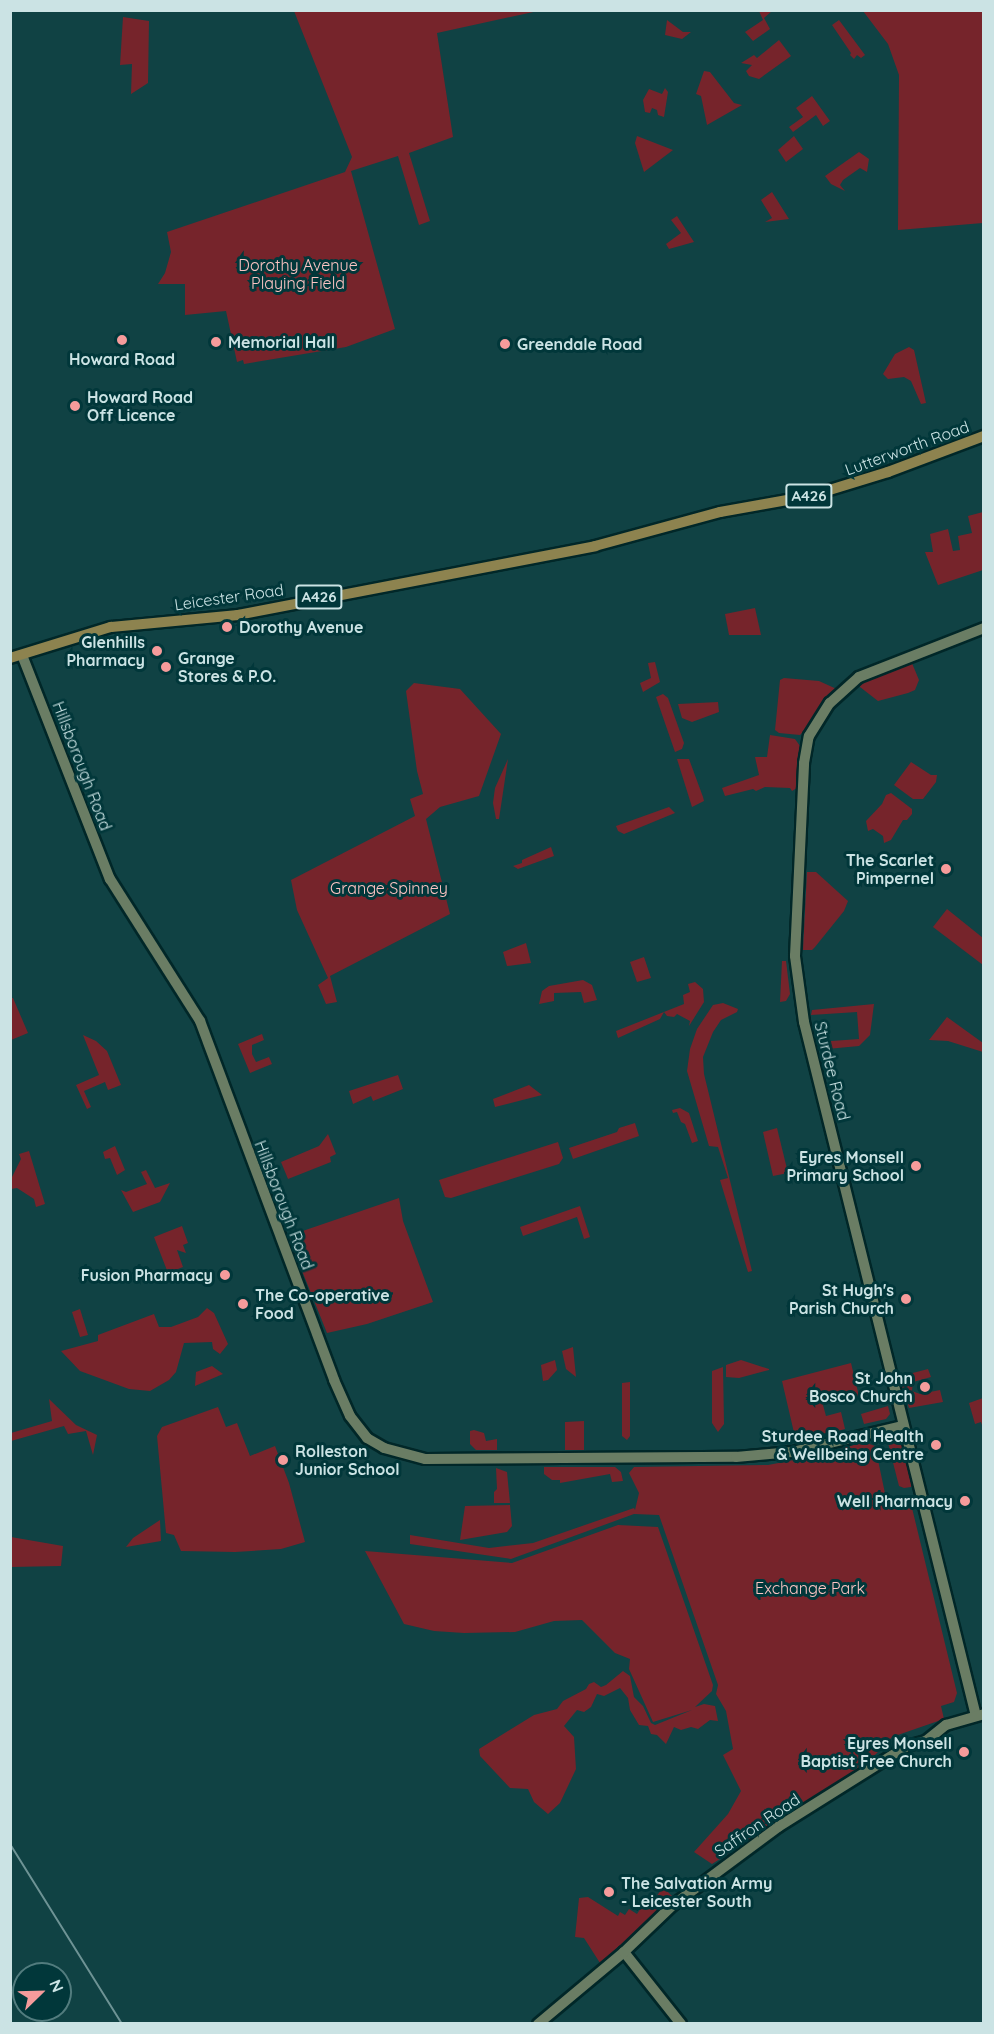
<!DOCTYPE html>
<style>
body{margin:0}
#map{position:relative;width:994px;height:2034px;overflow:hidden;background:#104244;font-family:Quicksand,sans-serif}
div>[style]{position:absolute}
.green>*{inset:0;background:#76242b}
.roads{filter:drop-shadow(2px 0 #012728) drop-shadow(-2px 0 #012728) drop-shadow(0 2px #012728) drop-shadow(0 -2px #012728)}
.secondary>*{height:10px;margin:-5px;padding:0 5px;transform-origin:5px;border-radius:5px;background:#6a7d64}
.primary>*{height:10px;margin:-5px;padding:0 5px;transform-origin:5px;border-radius:5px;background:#8d834f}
.rail>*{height:2px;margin:-1px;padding:0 1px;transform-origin:1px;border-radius:1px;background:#6e9395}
.dots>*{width:16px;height:16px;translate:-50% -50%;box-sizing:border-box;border:3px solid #01373a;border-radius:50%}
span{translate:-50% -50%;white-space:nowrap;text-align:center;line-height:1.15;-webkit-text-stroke:6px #01373a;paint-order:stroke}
.shield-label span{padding:2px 4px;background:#01373a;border:2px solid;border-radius:4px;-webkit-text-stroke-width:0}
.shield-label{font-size:15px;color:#cbe3e4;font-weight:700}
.park-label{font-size:16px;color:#fdc4c3}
.poi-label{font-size:16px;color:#cbe3e4;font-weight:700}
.left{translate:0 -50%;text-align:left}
.right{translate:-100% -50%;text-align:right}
.street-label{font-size:16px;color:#cbe3e4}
.frame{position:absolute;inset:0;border:12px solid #cbe3e4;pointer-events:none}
.north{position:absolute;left:12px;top:1962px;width:60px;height:60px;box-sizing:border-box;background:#01373a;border:2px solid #527c7e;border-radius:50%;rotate:67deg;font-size:16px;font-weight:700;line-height:24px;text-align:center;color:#cbe3e4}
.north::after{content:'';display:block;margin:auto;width:21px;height:27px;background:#f59b9b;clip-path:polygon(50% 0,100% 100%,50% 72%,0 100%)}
</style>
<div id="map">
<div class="green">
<div style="clip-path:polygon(294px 11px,538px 11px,437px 33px,453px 137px,409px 153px,430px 221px,419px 225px,398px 156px,351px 171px,395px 329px,346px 347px,244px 364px,243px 360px,237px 362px,226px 311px,185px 315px,185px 284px,158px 284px,165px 273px,171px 252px,167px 232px,345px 172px,352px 157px)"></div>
<div style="clip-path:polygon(759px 11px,772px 11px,764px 18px,770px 29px,753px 41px,745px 32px,763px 20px)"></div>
<div style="clip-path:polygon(863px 11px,983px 11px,983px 223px,898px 230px,899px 75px,888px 44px)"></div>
<div style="clip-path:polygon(123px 17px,149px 21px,148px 83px,131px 94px,132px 64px,120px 65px)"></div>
<div style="clip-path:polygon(667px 20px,683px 32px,691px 32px,682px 39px,665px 35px)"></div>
<div style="clip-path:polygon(839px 20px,865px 55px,861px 58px,857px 55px,854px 59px,850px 55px,851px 53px,832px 25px)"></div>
<div style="clip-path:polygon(779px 40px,791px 56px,759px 79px,749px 76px,746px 71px,752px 65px,741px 63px,754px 55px,757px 58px)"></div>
<div style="clip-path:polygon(704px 71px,710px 72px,734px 103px,742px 105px,707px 125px,701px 96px,696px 94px)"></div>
<div style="clip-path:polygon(665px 88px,668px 92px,664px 117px,658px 115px,657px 110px,652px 108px,650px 113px,645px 112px,643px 100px,649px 89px,662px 94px)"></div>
<div style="clip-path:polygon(812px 96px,830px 121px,823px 126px,816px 115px,793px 132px,789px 127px,803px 117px,796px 108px)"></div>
<div style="clip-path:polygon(637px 136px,673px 150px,644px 172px,635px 143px)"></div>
<div style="clip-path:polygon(794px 136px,803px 149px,786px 162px,778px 150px)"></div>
<div style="clip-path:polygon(859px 152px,869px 159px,867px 172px,860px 168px,843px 180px,840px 185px,845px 191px,831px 184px,825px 176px)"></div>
<div style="clip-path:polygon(772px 192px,789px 219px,765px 222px,772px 218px,761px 200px)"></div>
<div style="clip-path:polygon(677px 216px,694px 242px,669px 249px,666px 244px,681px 233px,671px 220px)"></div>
<div style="clip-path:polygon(909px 347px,914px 350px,926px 403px,921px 404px,911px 381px,904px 377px,888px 379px,883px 374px,895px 354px)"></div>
<div style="clip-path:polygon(983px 512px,983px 570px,938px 585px,925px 552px,933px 552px,930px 534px,948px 529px,953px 551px,960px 550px,958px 536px,972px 533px,968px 516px)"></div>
<div style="clip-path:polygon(755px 608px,761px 635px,729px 635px,725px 614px)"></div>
<div style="clip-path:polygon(909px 656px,919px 680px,915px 690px,908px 693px,878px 701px,860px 687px,855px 679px)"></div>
<div style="clip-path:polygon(655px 662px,660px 682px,643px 692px,640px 683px,651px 678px,648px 663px)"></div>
<div style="clip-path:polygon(784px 678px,819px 681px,841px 691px,800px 735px,779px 733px,775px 730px,780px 680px)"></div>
<div style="clip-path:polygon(414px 683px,460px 689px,501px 734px,479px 796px,440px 807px,426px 819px,450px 914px,330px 976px,337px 1002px,326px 1004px,318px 985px,328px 978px,297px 910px,291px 880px,415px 816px,410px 799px,423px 794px,417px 771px,406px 691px)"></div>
<div style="clip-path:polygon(663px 694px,668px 698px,684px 743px,682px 749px,675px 752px,656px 697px)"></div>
<div style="clip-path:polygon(718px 702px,719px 712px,692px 722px,682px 718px,678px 704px)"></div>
<div style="clip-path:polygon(770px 735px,795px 739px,800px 746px,797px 788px,792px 791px,790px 788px,765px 787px,756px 791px,753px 789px,725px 796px,722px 788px,759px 775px,755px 757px,767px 757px)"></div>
<div style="clip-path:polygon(508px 759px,499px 819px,496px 819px,493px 803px,495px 788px)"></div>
<div style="clip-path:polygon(677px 759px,689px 759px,703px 797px,704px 801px,692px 807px)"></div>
<div style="clip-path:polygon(911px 762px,931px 775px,937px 775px,936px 782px,923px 799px,913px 799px,894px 785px)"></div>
<div style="clip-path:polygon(891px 793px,912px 809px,912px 814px,907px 820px,903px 820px,891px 840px,884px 843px,883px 836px,873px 829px,868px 831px,866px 821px,882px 804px,886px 795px)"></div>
<div style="clip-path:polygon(669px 807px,675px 813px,624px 834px,618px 831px,616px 826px)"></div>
<div style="clip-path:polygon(551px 847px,554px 856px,518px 869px,513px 866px,522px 863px,522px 860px)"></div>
<div style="clip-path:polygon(807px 872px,816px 872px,848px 901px,844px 911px,815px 947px,812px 950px,803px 950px)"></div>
<div style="clip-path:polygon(947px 909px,983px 938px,983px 965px,933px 927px)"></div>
<div style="clip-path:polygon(526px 943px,531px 963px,507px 966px,503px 952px)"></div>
<div style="clip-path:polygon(644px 957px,651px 978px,637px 982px,630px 962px)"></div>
<div style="clip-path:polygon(782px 961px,786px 961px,790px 994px,786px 1001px,780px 1002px)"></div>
<div style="clip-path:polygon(583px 980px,592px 985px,597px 1000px,584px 1003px,581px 992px,554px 993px,554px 1001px,539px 1004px,542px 991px,549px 986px)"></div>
<div style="clip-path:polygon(695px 982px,703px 989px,704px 1002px,689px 1026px,690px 1021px,677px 1014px,674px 1017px,667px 1016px,664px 1012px,660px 1019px,618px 1038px,616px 1031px,684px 1004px,683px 995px,690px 992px,688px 984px)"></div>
<div style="clip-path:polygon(11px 998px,13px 998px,28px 1033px,11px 1040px)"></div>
<div style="clip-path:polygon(723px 1003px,738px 1009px,737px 1012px,721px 1020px,713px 1032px,703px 1057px,704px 1074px,752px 1271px,748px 1272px,720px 1180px,728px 1178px,718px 1147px,709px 1146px,687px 1071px,690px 1049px,697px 1029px,713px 1005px)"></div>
<div style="clip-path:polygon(874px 1004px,870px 1035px,859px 1046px,827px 1049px,818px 1042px,859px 1039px,857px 1012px,811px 1015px,812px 1010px)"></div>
<div style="clip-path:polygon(947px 1017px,983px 1043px,983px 1052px,948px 1041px,929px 1040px)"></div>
<div style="clip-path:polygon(262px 1034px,264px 1040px,252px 1045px,252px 1054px,256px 1062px,269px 1057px,272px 1064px,250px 1073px,238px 1044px)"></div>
<div style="clip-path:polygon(83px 1035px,96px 1041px,107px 1051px,121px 1085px,108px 1090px,105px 1082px,84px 1091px,91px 1107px,87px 1109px,76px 1085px,99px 1075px)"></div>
<div style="clip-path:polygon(398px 1075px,403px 1089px,373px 1101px,371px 1096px,353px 1104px,349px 1091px)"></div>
<div style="clip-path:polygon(529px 1085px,542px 1095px,495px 1107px,493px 1099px)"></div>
<div style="clip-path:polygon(680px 1108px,689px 1113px,698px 1141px,692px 1143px,685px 1124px,681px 1122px,677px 1112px,673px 1113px,672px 1110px)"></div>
<div style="clip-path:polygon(635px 1123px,639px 1136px,573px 1159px,569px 1148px,617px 1132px,619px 1128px)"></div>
<div style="clip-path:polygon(777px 1128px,788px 1173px,773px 1176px,763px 1132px)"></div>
<div style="clip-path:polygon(328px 1134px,336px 1154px,330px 1157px,331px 1162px,288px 1179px,281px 1162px,319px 1146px)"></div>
<div style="clip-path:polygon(558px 1142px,563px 1158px,559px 1164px,451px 1198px,445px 1197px,439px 1180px)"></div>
<div style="clip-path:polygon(115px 1146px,125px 1170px,117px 1175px,110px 1158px,105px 1159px,103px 1152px)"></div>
<div style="clip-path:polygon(29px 1151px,45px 1204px,36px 1207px,34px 1199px,17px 1188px,11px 1189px,11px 1179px,21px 1159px,19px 1154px)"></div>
<div style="clip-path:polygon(146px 1170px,155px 1188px,170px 1183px,160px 1202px,133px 1212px,121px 1190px,126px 1192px,147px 1184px,141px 1172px)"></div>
<div style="clip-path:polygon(399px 1198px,403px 1221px,433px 1302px,367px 1324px,327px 1333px,288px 1236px)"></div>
<div style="clip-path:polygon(580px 1206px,590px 1237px,584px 1239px,577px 1217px,523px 1236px,520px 1227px)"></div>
<div style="clip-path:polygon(182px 1226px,188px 1243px,183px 1245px,186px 1253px,177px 1250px,183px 1267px,168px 1273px,154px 1237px)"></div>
<div style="clip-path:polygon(207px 1308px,214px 1313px,228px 1344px,220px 1354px,213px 1349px,212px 1342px,184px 1343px,176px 1372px,169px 1380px,150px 1391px,129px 1389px,80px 1371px,61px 1351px,98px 1341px,98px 1335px,154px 1314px,159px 1327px,171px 1327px,198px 1317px)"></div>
<div style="clip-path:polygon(80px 1309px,88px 1335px,80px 1337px,72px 1312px)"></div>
<div style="clip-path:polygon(573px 1347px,576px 1377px,566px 1369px,562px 1351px)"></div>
<div style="clip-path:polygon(555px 1360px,557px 1370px,548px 1380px,543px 1381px,541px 1365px)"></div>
<div style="clip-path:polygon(741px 1360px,769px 1369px,769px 1370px,739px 1378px,726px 1377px,726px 1365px)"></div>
<div style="clip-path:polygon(851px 1363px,859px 1396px,834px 1400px,832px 1395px,829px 1396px,829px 1403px,823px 1405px,826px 1416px,841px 1412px,845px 1429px,802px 1441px,795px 1437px,782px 1381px)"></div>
<div style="clip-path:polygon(212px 1366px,223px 1374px,195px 1386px,196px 1372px)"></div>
<div style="clip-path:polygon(723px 1367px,724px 1424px,718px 1432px,712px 1423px,712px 1371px)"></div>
<div style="clip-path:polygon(928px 1369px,931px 1377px,913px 1382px,912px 1391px,920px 1394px,940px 1390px,943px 1402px,909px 1408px,902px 1386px,903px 1378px,905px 1375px)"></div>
<div style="clip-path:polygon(630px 1382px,630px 1436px,627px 1440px,622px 1436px,622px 1383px)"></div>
<div style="clip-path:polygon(983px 1398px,984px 1398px,983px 1428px,981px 1422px,975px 1424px,969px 1403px)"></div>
<div style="clip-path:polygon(49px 1399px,76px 1425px,97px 1435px,93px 1455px,86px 1431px,68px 1434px,64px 1426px,11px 1441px,11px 1433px,52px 1421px)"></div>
<div style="clip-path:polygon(888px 1406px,890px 1414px,886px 1419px,864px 1424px,861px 1414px)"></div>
<div style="clip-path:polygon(218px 1407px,226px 1427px,237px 1423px,250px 1456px,275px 1446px,289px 1483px,305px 1542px,281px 1549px,235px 1552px,181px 1551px,174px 1535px,166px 1533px,157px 1436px,162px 1427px)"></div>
<div style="clip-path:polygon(584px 1421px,584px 1450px,565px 1450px,565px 1422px)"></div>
<div style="clip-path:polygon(474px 1430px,484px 1433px,486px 1441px,497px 1439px,497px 1450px,476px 1450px,470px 1444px,470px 1431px)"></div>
<div style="clip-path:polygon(900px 1435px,904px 1437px,914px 1481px,911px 1487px,904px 1488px,899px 1486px,887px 1439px)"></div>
<div style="clip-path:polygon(864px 1442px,875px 1446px,886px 1498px,912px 1508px,957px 1693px,954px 1702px,941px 1706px,944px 1719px,892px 1737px,876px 1754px,848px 1777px,712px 1864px,694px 1852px,728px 1814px,741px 1791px,723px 1755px,733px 1749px,726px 1711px,716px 1694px,718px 1685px,659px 1515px,634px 1514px,511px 1559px,410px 1544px,410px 1535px,489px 1548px,533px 1543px,634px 1508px,635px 1510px,639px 1493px,629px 1473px,634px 1467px,768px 1465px,820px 1455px)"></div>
<div style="clip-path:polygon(544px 1467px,615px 1467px,621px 1472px,623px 1481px,612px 1482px,610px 1474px,560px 1483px,560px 1480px,552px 1480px,544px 1474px)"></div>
<div style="clip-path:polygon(496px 1468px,507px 1472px,510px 1503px,494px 1503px,494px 1492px,497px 1489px)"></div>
<div style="clip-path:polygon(510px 1505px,512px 1526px,507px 1532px,460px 1540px,465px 1506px)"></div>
<div style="clip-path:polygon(160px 1520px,161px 1541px,126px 1547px,133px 1538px)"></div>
<div style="clip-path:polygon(618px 1525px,658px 1527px,713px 1685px,712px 1691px,695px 1707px,704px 1704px,715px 1706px,718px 1721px,710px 1720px,698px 1729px,691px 1727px,681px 1730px,674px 1727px,666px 1744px,657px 1735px,651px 1734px,648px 1726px,639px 1725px,630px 1710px,628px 1698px,620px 1688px,604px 1696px,597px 1694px,591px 1707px,584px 1712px,577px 1710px,564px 1726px,574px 1737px,576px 1769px,560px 1803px,548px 1814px,534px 1802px,528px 1789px,510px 1788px,480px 1756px,479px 1749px,534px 1715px,557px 1709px,563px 1701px,586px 1689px,589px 1684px,594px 1682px,601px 1687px,606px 1685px,623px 1671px,630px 1676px,634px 1697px,643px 1706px,651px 1723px,655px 1725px,692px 1710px,653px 1722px,629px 1669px,630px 1659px,615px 1653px,582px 1620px,554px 1621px,515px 1632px,464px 1633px,434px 1631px,404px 1624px,365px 1551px,512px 1563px)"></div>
<div style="clip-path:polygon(11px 1537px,63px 1546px,61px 1566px,11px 1567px)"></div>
<div style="clip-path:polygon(663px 1887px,674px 1898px,600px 1963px,584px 1938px,575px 1937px,579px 1898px,588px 1897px,618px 1916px,620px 1912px,625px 1915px,629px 1909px,637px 1914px,650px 1894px,654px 1900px)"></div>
</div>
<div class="roads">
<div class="secondary">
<div style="left:22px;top:655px;width:241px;rotate:68.6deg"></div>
<div style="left:110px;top:879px;width:168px;rotate:57.6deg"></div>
<div style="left:200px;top:1021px;width:383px;rotate:69.5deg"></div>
<div style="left:334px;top:1380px;width:39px;rotate:66deg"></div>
<div style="left:350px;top:1416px;width:28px;rotate:52deg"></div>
<div style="left:367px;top:1438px;width:20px;rotate:30deg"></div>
<div style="left:384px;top:1448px;width:42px;rotate:15deg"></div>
<div style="left:425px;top:1459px;width:311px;rotate:-0.4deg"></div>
<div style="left:736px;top:1457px;width:56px;rotate:-5.1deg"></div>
<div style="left:792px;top:1452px;width:113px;rotate:-13.3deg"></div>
<div style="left:976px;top:1716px;width:715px;rotate:-103.92deg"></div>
<div style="left:804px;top:1022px;width:67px;rotate:-97.8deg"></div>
<div style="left:795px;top:956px;width:193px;rotate:-87.3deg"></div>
<div style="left:804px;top:763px;width:27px;rotate:-80deg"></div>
<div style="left:809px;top:736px;width:39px;rotate:-58deg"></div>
<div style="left:830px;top:703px;width:39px;rotate:-42deg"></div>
<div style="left:859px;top:677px;width:134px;rotate:-21.4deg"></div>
<div style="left:624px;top:1952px;width:92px;rotate:51.6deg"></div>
<div style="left:538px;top:2024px;width:112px;rotate:-39.9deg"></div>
<div style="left:624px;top:1952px;width:68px;rotate:-43.8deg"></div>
<div style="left:673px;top:1905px;width:131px;rotate:-36.6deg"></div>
<div style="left:778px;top:1827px;width:152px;rotate:-32.1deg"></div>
<div style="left:907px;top:1746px;width:20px;rotate:-15deg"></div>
<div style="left:926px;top:1741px;width:26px;rotate:-39deg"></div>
<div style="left:946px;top:1725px;width:40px;rotate:-16deg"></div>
</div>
<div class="primary">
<div style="left:10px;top:658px;width:106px;rotate:-17.1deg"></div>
<div style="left:111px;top:627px;width:128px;rotate:-5.4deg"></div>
<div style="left:238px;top:615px;width:364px;rotate:-10.9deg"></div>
<div style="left:595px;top:546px;width:130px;rotate:-15.2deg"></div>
<div style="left:720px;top:512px;width:91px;rotate:-10.1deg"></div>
<div style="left:810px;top:496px;width:82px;rotate:-17.1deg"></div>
<div style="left:888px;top:472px;width:103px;rotate:-20.6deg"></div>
</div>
</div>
<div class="rail">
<div style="left:10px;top:1844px;width:212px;rotate:58.1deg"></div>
</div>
<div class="dots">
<div style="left:122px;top:340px;background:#f59b9b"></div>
<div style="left:216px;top:342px;background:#f59b9b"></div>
<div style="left:505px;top:344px;background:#f59b9b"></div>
<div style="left:75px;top:406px;background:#f59b9b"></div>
<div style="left:227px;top:627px;background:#f59b9b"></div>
<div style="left:157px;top:651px;background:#f59b9b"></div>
<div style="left:166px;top:667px;background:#f59b9b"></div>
<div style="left:946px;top:869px;background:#f59b9b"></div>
<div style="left:916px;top:1166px;background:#f59b9b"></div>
<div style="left:225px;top:1275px;background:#f59b9b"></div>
<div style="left:906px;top:1299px;background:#f59b9b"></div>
<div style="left:243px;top:1304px;background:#f59b9b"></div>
<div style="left:925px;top:1387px;background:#f59b9b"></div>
<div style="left:936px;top:1445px;background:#f59b9b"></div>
<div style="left:283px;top:1460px;background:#f59b9b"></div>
<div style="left:965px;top:1501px;background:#f59b9b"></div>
<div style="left:964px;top:1752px;background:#f59b9b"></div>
<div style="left:609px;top:1892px;background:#f59b9b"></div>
</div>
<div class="shield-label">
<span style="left:809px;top:496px">A426</span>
<span style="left:319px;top:597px">A426</span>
</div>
<div class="park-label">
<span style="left:298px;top:274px">Dorothy Avenue<br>Playing Field</span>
<span style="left:389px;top:888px">Grange Spinney</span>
<span style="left:810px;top:1588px">Exchange Park</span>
</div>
<div class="poi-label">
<span class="left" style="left:228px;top:342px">Memorial Hall</span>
<span class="left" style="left:517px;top:344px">Greendale Road</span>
<span style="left:122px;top:359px">Howard Road</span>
<span class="left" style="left:87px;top:406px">Howard Road<br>Off Licence</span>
<span class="left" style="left:239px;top:627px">Dorothy Avenue</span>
<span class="right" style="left:145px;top:651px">Glenhills<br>Pharmacy</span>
<span class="left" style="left:178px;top:667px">Grange<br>Stores &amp; P.O.</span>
<span class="right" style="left:934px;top:869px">The Scarlet<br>Pimpernel</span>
<span class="right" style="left:904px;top:1166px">Eyres Monsell<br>Primary School</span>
<span class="right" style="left:213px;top:1275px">Fusion Pharmacy</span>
<span class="right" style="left:894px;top:1299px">St Hugh's<br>Parish Church</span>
<span class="left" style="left:255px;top:1304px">The Co-operative<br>Food</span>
<span class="right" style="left:913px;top:1387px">St John<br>Bosco Church</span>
<span class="right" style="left:924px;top:1445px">Sturdee Road Health<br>&amp; Wellbeing Centre</span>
<span class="left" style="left:295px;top:1460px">Rolleston<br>Junior School</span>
<span class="right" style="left:953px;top:1501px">Well Pharmacy</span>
<span class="right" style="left:952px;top:1752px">Eyres Monsell<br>Baptist Free Church</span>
<span class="left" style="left:621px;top:1892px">The Salvation Army<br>- Leicester South</span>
</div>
<div class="street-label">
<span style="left:907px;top:448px;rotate:-20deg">Lutterworth Road</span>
<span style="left:229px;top:597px;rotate:-8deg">Leicester Road</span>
<span style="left:82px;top:766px;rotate:69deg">Hillsborough Road</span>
<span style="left:832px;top:1071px;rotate:76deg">Sturdee Road</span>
<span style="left:284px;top:1205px;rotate:69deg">Hillsborough Road</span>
<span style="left:757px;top:1825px;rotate:-34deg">Saffron Road</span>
</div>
<div class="frame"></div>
<div class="north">N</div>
</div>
